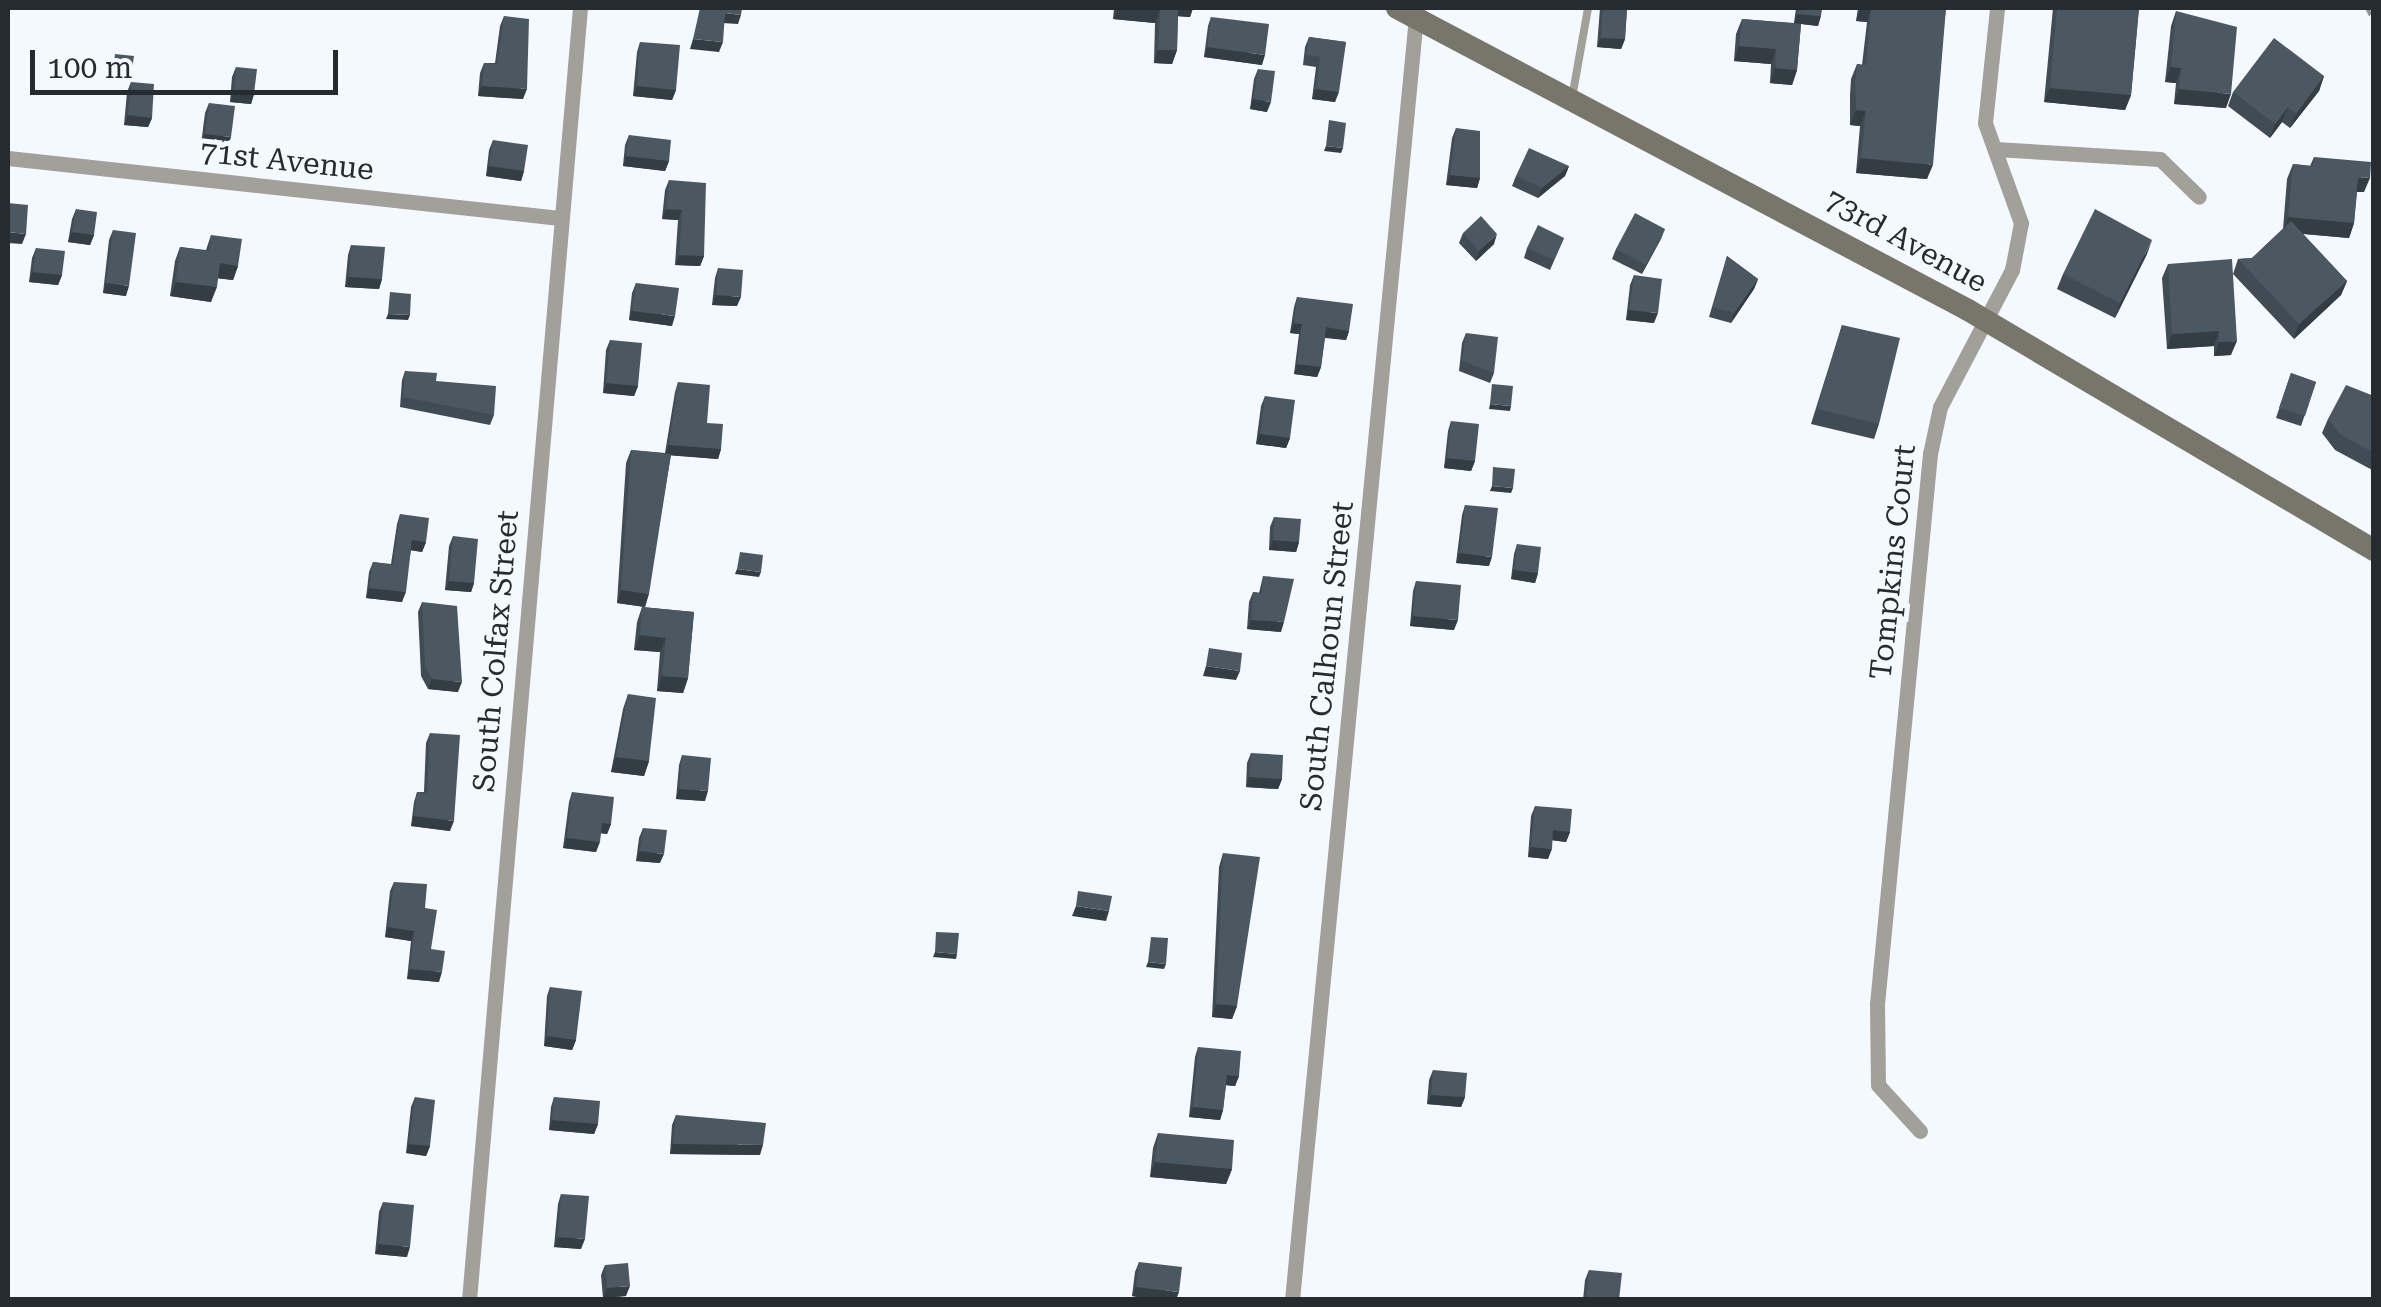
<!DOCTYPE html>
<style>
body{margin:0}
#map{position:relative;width:2381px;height:1307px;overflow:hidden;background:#f3f9fe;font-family:"Roboto Serif",serif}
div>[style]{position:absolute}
.path>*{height:4px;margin-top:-2px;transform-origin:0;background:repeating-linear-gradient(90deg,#8d9297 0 8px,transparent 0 13px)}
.lane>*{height:8px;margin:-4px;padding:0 4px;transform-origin:4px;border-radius:4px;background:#a1a099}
.street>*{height:15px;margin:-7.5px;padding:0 7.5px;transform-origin:7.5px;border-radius:7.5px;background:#a1a099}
.secondary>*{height:22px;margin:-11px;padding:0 11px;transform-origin:11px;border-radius:11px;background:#78756b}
.wall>*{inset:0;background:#404b53}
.shaded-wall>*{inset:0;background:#343d44}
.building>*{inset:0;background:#4b5761}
span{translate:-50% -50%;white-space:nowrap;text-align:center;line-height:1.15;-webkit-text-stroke:10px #f3f9fe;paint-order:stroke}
.street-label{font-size:30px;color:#262b30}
.frame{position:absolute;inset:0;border:10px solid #262b30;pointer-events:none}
.scale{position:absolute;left:30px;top:50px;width:308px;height:45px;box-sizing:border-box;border:5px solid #262b30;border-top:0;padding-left:12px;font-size:30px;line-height:35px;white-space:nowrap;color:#262b30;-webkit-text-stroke:8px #f3f9fe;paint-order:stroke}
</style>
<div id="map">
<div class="path">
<div style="left:2367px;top:8px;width:15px;rotate:62deg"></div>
</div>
<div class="lane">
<div style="left:1572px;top:98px;width:91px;rotate:-79.9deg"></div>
</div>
<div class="street">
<div style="left:1995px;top:149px;width:165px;rotate:3.5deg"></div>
<div style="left:2160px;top:159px;width:54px;rotate:44.3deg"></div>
<div style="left:8px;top:158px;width:555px;rotate:6.2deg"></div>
<div style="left:1920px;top:1131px;width:62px;rotate:-132.4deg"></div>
<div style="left:1878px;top:1085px;width:81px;rotate:-90.7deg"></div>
<div style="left:1877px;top:1004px;width:553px;rotate:-84.5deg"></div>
<div style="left:1930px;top:454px;width:48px;rotate:-78deg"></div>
<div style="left:1940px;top:407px;width:155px;rotate:-62.3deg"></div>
<div style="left:2012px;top:270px;width:48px;rotate:-79.2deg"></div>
<div style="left:2021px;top:223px;width:106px;rotate:-109.8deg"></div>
<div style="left:1985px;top:123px;width:116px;rotate:-84deg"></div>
<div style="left:469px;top:1300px;width:1297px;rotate:-85.09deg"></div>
<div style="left:1292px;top:1300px;width:1289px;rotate:-84.48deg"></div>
</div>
<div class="secondary">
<div style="left:1397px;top:8px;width:646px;rotate:27.87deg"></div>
<div style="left:1968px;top:310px;width:472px;rotate:30.6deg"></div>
</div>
<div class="wall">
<div style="clip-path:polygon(1114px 8px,1193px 8px,1190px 17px,1178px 16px,1177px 50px,1172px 64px,1154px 63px,1155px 23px,1113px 19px)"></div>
<div style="clip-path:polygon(1600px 8px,1627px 8px,1625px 39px,1621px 49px,1597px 47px)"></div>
<div style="clip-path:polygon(1796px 8px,1822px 8px,1818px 26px,1801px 24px,1797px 70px,1792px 85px,1770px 83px,1771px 64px,1734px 61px,1736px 34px,1742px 19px,1794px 23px)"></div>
<div style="clip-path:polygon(1858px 8px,1946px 8px,1927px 179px,1856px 173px,1860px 126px,1850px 125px,1850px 95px,1851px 79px,1857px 64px,1862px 65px,1867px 22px,1856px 21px)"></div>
<div style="clip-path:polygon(2053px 8px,2139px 8px,2131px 95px,2125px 110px,2044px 102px)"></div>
<div style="clip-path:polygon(2176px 11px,2226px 108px,2174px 104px,2176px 83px,2165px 82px,2171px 26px)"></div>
<div style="clip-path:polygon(504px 16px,523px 99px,478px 96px,480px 73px,484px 63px,495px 63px,500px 26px)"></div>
<div style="clip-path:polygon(1211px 17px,1262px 65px,1204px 57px,1208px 26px)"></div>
<div style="clip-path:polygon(1309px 37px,1346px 42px,1335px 102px,1312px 99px,1316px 67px,1303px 65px,1305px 47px)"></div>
<div style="clip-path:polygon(640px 42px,676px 90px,672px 100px,633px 96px,637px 52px)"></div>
<div style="clip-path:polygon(236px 67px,254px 94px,251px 104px,230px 102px,232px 77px)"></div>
<div style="clip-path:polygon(1258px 69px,1267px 112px,1250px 109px,1254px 79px)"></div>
<div style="clip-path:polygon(2324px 76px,2319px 91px,2290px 128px,2282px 122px,2270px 138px,2228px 106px,2233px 92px)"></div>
<div style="clip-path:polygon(131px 82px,152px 118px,148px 127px,124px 125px,127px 92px)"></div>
<div style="clip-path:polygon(209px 103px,228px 147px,201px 144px,205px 113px)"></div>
<div style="clip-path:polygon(1456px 128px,1480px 178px,1477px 188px,1446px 185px,1452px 138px)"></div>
<div style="clip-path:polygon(629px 135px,669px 161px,665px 171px,623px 166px,625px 145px)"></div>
<div style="clip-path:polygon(493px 140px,524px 171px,521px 181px,486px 176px,489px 150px)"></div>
<div style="clip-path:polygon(2314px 157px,2364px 192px,2357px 192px,2354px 223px,2349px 238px,2303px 234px,2347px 281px,2341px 295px,2294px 339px,2233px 274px,2231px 355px,2214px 356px,2214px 346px,2167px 349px,2162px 278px,2168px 264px,2233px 274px,2238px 259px,2252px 258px,2283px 229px,2287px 179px,2293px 164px,2310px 166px)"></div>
<div style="clip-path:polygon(1569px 166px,1565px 176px,1538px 198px,1512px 186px,1516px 176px)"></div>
<div style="clip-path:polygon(669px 180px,704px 256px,700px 266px,675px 265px,678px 220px,662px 219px,665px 190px)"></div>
<div style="clip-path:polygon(76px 209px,94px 235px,90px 245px,68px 242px,72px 219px)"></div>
<div style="clip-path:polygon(1665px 229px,1642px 274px,1612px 259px,1616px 249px)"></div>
<div style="clip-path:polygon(113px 230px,126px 296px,103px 293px,109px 240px)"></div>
<div style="clip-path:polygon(1463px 233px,1494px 244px,1476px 261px,1459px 243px)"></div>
<div style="clip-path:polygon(211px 235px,238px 266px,233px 280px,218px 278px,211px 302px,170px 296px,175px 261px,180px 247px,206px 250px)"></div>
<div style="clip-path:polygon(1564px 238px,1550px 270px,1524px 258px,1527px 248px)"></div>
<div style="clip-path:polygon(351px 245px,382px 279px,379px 289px,345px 287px,348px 255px)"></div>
<div style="clip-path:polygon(36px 248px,62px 275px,58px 285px,29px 282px,32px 258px)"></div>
<div style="clip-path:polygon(2147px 254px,2115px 318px,2057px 289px,2063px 274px)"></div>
<div style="clip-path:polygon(1727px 256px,1758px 279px,1754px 289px,1731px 323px,1709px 317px)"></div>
<div style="clip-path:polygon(718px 268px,737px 306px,712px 305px,715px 278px)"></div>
<div style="clip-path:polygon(1634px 275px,1654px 323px,1626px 320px,1630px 285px)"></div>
<div style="clip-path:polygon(636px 283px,672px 326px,629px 320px,632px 293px)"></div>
<div style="clip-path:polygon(1297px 297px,1349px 331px,1346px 340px,1325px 338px,1321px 367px,1317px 377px,1294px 374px,1299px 334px,1290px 333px,1294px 307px)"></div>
<div style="clip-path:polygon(1842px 325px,1879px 424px,1874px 439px,1811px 424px)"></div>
<div style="clip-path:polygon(1466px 333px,1494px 373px,1490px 383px,1459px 371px,1462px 343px)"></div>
<div style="clip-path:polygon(610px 340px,638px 386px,634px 396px,603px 393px,606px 350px)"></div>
<div style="clip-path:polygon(405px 371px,436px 381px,494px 415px,490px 425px,400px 407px,402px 380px)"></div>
<div style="clip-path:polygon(2291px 373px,2316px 382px,2301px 426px,2276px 418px)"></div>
<div style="clip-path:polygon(678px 382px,707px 423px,721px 449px,718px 459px,671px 455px,645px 607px,617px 603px,626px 463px,631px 450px,665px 453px,675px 392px)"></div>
<div style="clip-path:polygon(1265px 396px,1290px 438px,1286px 448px,1256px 444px,1261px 406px)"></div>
<div style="clip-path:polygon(2374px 396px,2374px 471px,2335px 450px,2322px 433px,2328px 419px)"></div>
<div style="clip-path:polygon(1451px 421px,1475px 461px,1471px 471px,1444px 468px,1448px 431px)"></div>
<div style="clip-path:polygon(1465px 505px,1489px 566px,1456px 563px,1462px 515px)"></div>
<div style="clip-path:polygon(400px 514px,426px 542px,422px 552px,411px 550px,402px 602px,366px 598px,369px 572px,373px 562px,391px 564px,397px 524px)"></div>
<div style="clip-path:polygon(1274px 517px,1299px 542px,1296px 552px,1269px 550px,1270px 527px)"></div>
<div style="clip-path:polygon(453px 536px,474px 583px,471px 592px,445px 590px,449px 546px)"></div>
<div style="clip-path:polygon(1517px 544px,1538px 573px,1535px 583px,1511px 579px,1514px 554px)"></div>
<div style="clip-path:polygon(1263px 576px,1281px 632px,1247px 629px,1249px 602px,1253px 592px,1259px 593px)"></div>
<div style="clip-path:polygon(1416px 581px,1454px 630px,1410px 626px,1413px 591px)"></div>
<div style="clip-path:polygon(422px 602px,458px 692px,428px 689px,421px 676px,418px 612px)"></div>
<div style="clip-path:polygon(642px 607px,694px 612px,688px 678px,683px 693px,657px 691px,660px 652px,634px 650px,637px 622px)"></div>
<div style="clip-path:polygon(628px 694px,649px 761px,644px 776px,611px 772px,623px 709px)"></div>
<div style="clip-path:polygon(430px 733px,450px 831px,411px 826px,414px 802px,417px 792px,424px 792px,426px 743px)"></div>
<div style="clip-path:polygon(1251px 753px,1282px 779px,1278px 789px,1246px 787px,1247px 763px)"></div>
<div style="clip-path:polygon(682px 755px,705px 801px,676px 799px,679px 765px)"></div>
<div style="clip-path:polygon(572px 792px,611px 824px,607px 834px,601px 833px,596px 852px,563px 848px,569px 802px)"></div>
<div style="clip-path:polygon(1535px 806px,1570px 832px,1566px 842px,1552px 840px,1548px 859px,1528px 857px,1531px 816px)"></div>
<div style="clip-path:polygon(643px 828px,660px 863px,636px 861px,639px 838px)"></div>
<div style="clip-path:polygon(1223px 853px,1237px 1006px,1232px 1019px,1212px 1017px,1219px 867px)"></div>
<div style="clip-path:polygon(394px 882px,425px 908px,431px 949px,439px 982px,407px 979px,411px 941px,385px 937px,390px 891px)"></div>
<div style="clip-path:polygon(550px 987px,576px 1040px,572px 1050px,544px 1046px,547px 996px)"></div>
<div style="clip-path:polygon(1198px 1047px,1239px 1076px,1235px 1086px,1226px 1085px,1223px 1110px,1220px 1120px,1189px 1117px,1195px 1057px)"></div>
<div style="clip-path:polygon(1433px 1070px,1465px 1097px,1461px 1107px,1427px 1104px,1429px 1080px)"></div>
<div style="clip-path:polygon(415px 1097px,430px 1146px,426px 1156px,406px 1153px,411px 1107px)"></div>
<div style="clip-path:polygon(554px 1097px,598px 1124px,594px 1134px,549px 1130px,551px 1107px)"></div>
<div style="clip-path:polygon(676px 1115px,760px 1155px,670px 1154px,672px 1125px)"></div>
<div style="clip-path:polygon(1158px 1133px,1232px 1169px,1226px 1184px,1150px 1177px,1153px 1148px)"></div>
<div style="clip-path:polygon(561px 1194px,581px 1249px,554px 1247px,558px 1204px)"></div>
<div style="clip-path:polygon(383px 1202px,407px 1257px,375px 1254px,379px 1212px)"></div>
<div style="clip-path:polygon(1139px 1262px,1176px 1300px,1157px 1300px,1132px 1296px,1135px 1272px)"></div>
<div style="clip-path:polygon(605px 1265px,626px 1296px,603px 1298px,601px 1275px)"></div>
<div style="clip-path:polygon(1589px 1270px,1619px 1300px,1583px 1300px,1585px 1280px)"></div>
</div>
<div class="shaded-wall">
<div style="clip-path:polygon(1118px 8px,1137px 8px,1160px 10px,1155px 23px,1113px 19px)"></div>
<div style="clip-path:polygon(1177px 8px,1193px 8px,1190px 17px,1174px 16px)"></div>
<div style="clip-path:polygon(1861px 8px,1872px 8px,1867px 22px,1856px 21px)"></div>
<div style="clip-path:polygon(725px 13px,741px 15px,738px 24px,722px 23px)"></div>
<div style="clip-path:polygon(1797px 14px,1821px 16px,1818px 26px,1794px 23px)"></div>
<div style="clip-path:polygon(1601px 38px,1625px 39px,1621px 49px,1597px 47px)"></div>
<div style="clip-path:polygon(693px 39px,723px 42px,719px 52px,690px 49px)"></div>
<div style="clip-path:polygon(1739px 46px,1776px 49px,1771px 64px,1734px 61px)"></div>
<div style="clip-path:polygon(1207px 47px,1265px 55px,1262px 65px,1204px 57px)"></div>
<div style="clip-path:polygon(1158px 50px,1177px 50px,1172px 64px,1154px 63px)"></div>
<div style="clip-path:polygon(2171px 67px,2181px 68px,2176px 83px,2165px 82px)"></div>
<div style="clip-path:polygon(1775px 68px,1797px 70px,1792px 85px,1770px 83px)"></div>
<div style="clip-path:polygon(113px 74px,131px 76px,130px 81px,111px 79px)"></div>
<div style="clip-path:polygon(2324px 76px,2319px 91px,2290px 128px,2296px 114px)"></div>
<div style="clip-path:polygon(482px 86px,527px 89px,523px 99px,478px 96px)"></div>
<div style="clip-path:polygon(637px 86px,676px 90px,672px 100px,633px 96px)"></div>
<div style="clip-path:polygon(2050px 88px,2131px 95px,2125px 110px,2044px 102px)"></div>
<div style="clip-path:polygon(1316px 89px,1339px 92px,1335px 102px,1312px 99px)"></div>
<div style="clip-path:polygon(2179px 89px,2231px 94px,2226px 108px,2174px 104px)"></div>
<div style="clip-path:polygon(234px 92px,254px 94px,251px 104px,230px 102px)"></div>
<div style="clip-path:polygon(1253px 99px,1271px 102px,1267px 112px,1250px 109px)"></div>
<div style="clip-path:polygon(2288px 107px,2282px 122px,2270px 138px,2275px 124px)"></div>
<div style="clip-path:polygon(1856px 110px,1866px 111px,1860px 126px,1850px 125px)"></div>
<div style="clip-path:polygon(128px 115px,152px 118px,148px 127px,124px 125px)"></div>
<div style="clip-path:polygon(205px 134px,231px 137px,228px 147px,201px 144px)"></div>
<div style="clip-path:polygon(1326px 146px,1343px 148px,1341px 153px,1324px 151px)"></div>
<div style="clip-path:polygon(626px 156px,669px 161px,665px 171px,623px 166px)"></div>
<div style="clip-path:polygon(1861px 158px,1933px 165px,1927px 179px,1856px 173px)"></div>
<div style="clip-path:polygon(489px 166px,524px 171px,521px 181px,486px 176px)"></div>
<div style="clip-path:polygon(1569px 166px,1565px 176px,1538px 198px,1542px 188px)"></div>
<div style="clip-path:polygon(1450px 175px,1480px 178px,1477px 188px,1446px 185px)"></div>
<div style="clip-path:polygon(2358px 177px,2370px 178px,2364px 192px,2353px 192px)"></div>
<div style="clip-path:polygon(666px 209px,682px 210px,678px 220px,662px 219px)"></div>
<div style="clip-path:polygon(2288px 217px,2354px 223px,2349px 238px,2283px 232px)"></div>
<div style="clip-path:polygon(1665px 229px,1661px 239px,1642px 274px,1646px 265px)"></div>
<div style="clip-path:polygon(8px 232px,26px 234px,22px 244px,8px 243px)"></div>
<div style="clip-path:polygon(72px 232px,94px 235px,90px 245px,68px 242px)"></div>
<div style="clip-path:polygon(1497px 234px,1494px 244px,1476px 261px,1479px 251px)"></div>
<div style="clip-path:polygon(2152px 240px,2147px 254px,2115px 318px,2120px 303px)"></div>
<div style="clip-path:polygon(679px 255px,704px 256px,700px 266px,675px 265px)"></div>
<div style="clip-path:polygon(220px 263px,238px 266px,233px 280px,214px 278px)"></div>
<div style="clip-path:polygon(33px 272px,62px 275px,58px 285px,29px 282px)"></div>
<div style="clip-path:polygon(349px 277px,382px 279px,379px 289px,345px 287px)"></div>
<div style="clip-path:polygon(1758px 279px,1754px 289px,1731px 323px,1734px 313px)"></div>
<div style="clip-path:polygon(2347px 281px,2341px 295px,2294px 339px,2299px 324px)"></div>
<div style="clip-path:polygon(176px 282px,217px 287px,211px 302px,170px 296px)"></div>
<div style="clip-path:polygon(106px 283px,129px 286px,126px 296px,103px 293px)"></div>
<div style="clip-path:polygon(716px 295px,741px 297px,737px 306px,712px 305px)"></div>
<div style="clip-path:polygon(1629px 310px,1658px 313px,1654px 323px,1626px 320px)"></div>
<div style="clip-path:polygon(632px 311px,675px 316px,672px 326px,629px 320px)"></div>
<div style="clip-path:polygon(388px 314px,410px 315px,408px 320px,386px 319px)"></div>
<div style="clip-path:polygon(1294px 323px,1302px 324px,1299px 334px,1290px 333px)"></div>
<div style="clip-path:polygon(1326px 327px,1349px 331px,1346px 340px,1322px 337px)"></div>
<div style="clip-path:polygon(2219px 331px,2214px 346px,2167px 349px,2172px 334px)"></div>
<div style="clip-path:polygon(2237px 341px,2231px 355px,2214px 356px,2219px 342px)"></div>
<div style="clip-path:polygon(1297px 364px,1321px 367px,1317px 377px,1294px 374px)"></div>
<div style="clip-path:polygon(606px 383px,638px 386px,634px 396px,603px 393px)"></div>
<div style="clip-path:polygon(1490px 404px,1511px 406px,1510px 411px,1489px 409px)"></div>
<div style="clip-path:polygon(1260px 434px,1290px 438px,1286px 448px,1256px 444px)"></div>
<div style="clip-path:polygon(669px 445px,721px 449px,718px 459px,665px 455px)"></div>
<div style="clip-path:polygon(1447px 458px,1475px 461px,1471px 471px,1444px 468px)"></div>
<div style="clip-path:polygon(1492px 486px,1513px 488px,1511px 493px,1490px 491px)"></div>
<div style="clip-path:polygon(412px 540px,426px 542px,422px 552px,409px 550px)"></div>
<div style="clip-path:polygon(1273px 540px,1299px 542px,1296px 552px,1269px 550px)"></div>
<div style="clip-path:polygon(1460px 553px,1492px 557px,1489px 566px,1456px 563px)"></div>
<div style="clip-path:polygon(737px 569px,761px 572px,759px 577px,735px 574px)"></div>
<div style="clip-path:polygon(1514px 570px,1538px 573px,1535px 583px,1511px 579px)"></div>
<div style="clip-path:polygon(449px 581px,474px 583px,471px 592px,445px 590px)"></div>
<div style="clip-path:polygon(369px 588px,406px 592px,402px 602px,366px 598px)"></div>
<div style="clip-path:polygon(621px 590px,649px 594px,645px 607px,617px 603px)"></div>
<div style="clip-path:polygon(1413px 616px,1458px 620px,1454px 630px,1410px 626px)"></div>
<div style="clip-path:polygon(1251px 620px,1284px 622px,1281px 632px,1247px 629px)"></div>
<div style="clip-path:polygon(640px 635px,666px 638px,660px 652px,634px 650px)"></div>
<div style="clip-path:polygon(1206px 666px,1240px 671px,1236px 680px,1203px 676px)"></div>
<div style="clip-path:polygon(662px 676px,688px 678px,683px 693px,657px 691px)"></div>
<div style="clip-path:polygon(432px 679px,462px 682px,458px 692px,428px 689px)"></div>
<div style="clip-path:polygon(616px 757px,649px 761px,644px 776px,611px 772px)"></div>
<div style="clip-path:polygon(1249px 777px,1282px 779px,1278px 789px,1246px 787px)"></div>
<div style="clip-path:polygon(679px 789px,708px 791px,705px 801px,676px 799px)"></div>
<div style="clip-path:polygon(414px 816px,454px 821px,450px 831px,411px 826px)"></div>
<div style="clip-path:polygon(602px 823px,611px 824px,607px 834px,599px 833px)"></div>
<div style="clip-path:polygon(1553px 830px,1570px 832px,1566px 842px,1550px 840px)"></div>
<div style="clip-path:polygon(567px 838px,600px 842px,596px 852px,563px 848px)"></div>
<div style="clip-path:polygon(1531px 847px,1552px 849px,1548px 859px,1528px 857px)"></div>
<div style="clip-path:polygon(640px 851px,664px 854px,660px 863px,636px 861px)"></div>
<div style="clip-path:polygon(1076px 906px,1109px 911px,1106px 921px,1072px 916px)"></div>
<div style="clip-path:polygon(388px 927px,414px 931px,411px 941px,385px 937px)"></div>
<div style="clip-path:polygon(935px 952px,957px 954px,956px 959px,933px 957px)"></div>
<div style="clip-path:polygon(1148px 962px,1166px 964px,1164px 969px,1146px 967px)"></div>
<div style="clip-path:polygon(410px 969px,442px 972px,439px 982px,407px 979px)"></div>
<div style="clip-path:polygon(1216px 1004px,1237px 1006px,1232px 1019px,1212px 1017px)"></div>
<div style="clip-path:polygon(547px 1036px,576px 1040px,572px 1050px,544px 1046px)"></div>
<div style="clip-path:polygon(1227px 1075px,1239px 1076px,1235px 1086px,1223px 1085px)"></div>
<div style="clip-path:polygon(1431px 1095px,1465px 1097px,1461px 1107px,1427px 1104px)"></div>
<div style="clip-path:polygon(1193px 1107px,1223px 1110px,1220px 1120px,1189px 1117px)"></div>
<div style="clip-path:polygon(552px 1120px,598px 1124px,594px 1134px,549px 1130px)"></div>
<div style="clip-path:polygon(409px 1144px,430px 1146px,426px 1156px,406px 1153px)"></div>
<div style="clip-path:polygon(673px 1144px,763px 1145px,760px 1155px,670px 1154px)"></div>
<div style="clip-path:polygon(1155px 1162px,1232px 1169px,1226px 1184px,1150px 1177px)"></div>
<div style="clip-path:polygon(558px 1237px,585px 1239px,581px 1249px,554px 1247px)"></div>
<div style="clip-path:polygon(379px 1244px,410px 1247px,407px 1257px,375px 1254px)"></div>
<div style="clip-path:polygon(630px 1286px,626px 1296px,603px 1298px,607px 1288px)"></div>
<div style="clip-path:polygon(1136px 1287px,1179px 1292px,1176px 1300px,1157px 1300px,1132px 1296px)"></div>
</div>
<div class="building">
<div style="clip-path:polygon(700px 8px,742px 8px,741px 15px,725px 13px,723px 42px,693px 39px)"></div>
<div style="clip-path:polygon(1137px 8px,1178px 8px,1177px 50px,1158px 50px,1160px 10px)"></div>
<div style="clip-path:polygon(1603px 8px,1627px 8px,1625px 39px,1601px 38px)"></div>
<div style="clip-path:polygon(1798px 8px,1822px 8px,1821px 16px,1797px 14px)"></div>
<div style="clip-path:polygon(1871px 8px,1946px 8px,1933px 165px,1861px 158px,1866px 111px,1856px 110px,1855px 81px,1857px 64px,1866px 65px)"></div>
<div style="clip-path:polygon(2057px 8px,2139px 8px,2131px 95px,2050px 88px)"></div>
<div style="clip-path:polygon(2176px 11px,2237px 27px,2231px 94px,2179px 89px,2181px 68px,2171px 67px)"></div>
<div style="clip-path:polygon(504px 16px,529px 19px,527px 89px,482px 86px,484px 63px,497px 64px)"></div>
<div style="clip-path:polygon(1211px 17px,1269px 24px,1265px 55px,1207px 47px)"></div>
<div style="clip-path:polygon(1742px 19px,1801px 24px,1797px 70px,1775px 68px,1776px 49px,1739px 46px)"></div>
<div style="clip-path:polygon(1309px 37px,1346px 42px,1339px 92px,1316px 89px,1320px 57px,1306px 55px)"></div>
<div style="clip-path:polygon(2274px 38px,2324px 76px,2296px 114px,2288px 107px,2275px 124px,2233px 92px)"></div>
<div style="clip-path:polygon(640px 42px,680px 45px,676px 90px,637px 86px)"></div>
<div style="clip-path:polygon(115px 54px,134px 56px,131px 76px,113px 74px)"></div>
<div style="clip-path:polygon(236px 67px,257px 69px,254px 94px,234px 92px)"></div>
<div style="clip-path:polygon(1258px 69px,1275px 71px,1271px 102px,1253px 99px)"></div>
<div style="clip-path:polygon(131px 82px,154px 84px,152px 118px,128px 115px)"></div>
<div style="clip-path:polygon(209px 103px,235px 106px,231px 137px,205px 134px)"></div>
<div style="clip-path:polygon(1329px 120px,1346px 123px,1343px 148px,1326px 146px)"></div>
<div style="clip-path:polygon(1456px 128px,1480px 131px,1480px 178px,1450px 175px)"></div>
<div style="clip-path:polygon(629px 135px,671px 140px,669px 161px,626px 156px)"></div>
<div style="clip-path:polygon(493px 140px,528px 145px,524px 171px,489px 166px)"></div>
<div style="clip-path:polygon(1529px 148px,1569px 166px,1542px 188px,1516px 176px)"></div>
<div style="clip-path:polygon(2314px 157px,2371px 162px,2370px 178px,2358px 177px,2354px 223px,2288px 217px,2293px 164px,2313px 166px)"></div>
<div style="clip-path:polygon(669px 180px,706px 183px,704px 256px,679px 255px,682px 210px,666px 209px)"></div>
<div style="clip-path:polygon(8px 203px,28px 205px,26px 234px,8px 232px)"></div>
<div style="clip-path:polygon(76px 209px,97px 212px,94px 235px,72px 232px)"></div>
<div style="clip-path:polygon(2095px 209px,2152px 240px,2120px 303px,2063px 274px)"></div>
<div style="clip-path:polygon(1635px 213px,1665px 229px,1646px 265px,1616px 249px)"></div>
<div style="clip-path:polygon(1481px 216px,1497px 234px,1479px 251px,1463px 233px)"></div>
<div style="clip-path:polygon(2291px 221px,2347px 281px,2299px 324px,2238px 259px,2252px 258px)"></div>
<div style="clip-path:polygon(1538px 225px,1564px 238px,1554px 260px,1527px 248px)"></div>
<div style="clip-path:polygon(113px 230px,136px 233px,129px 286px,106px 283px)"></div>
<div style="clip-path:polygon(211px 235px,242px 239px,238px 266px,220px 263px,217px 287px,176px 282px,180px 247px,209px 251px)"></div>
<div style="clip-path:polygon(351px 245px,385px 247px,382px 279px,349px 277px)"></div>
<div style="clip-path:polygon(36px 248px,65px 251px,62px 275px,33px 272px)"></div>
<div style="clip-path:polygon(1727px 256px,1758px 279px,1734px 313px,1713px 307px)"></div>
<div style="clip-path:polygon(2232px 259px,2237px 341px,2219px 342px,2219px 331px,2172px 334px,2168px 264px)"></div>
<div style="clip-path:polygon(718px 268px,743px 270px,741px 297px,716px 295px)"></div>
<div style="clip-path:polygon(1634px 275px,1662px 279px,1658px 313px,1629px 310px)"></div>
<div style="clip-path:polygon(636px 283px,679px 288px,675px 316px,632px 311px)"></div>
<div style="clip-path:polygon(390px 292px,411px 294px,410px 315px,388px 314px)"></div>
<div style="clip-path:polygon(1297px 297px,1353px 304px,1349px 331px,1326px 327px,1321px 367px,1297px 364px,1302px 324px,1294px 323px)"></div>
<div style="clip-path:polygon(1842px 325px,1900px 338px,1879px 424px,1817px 409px)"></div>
<div style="clip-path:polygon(1466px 333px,1498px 337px,1494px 373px,1462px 361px)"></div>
<div style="clip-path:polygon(610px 340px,642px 343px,638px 386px,606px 383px)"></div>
<div style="clip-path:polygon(405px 371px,437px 373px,436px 381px,496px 386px,494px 415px,403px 397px)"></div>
<div style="clip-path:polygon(2291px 373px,2316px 382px,2305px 416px,2279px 408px)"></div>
<div style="clip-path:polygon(678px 382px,710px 385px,707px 423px,723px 424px,721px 449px,669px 445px)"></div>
<div style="clip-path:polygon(1492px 384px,1513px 386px,1511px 406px,1490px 404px)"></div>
<div style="clip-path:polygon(2346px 385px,2374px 396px,2374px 453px,2341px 435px,2328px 419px)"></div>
<div style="clip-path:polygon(1265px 396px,1295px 400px,1290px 438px,1260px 434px)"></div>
<div style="clip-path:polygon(1451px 421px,1479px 424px,1475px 461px,1447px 458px)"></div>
<div style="clip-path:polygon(631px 450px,671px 454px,649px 594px,621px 590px)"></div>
<div style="clip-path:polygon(1493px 467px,1515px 469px,1513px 488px,1492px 486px)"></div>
<div style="clip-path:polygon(1465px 505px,1498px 508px,1492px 557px,1460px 553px)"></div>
<div style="clip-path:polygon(400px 514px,429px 518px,426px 542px,412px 540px,406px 592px,369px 588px,373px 562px,393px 565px)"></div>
<div style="clip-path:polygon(1274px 517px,1301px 519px,1299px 542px,1273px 540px)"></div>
<div style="clip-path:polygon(453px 536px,478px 539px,474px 583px,449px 581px)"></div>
<div style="clip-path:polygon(1517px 544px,1541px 547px,1538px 573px,1514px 570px)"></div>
<div style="clip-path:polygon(740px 552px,763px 555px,761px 572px,737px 569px)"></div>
<div style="clip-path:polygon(1263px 576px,1294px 579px,1284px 622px,1251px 620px,1253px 592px,1262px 593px)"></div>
<div style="clip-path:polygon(1416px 581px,1461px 585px,1458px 620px,1413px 616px)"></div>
<div style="clip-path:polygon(422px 602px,457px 606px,462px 682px,432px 679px,425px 666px)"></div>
<div style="clip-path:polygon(642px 607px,694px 612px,688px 678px,662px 676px,666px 638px,640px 635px)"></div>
<div style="clip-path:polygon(1209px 648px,1242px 653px,1240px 671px,1206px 666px)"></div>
<div style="clip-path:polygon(628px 694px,656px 698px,649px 761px,616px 757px)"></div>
<div style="clip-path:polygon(430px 733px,460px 735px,454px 821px,414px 816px,417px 792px,427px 793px)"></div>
<div style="clip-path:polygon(1251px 753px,1283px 755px,1282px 779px,1249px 777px)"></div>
<div style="clip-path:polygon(682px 755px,711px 758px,708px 791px,679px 789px)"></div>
<div style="clip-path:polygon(572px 792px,614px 797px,611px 824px,602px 823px,600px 842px,567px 838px)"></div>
<div style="clip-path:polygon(1535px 806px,1572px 809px,1570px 832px,1553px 830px,1552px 849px,1531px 847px)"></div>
<div style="clip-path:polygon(643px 828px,667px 830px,664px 854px,640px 851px)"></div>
<div style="clip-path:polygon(1223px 853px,1260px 857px,1237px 1006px,1216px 1004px)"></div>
<div style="clip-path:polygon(394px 882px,427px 884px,425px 908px,437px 910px,431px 949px,445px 951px,442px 972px,410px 969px,414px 931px,388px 927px)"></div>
<div style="clip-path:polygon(1078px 891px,1112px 896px,1109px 911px,1076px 906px)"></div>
<div style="clip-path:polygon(936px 932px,959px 933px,957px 954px,935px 952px)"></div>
<div style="clip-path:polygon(1151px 937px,1168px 938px,1166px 964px,1148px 962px)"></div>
<div style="clip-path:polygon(550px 987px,582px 991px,576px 1040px,547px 1036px)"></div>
<div style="clip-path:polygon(1198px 1047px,1241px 1051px,1239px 1076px,1227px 1075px,1223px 1110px,1193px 1107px)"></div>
<div style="clip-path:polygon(1433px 1070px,1467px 1073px,1465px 1097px,1431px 1095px)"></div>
<div style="clip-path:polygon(415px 1097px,435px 1100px,430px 1146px,409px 1144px)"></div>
<div style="clip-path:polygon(554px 1097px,600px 1101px,598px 1124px,552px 1120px)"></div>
<div style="clip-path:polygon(676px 1115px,766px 1123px,763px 1145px,673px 1144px)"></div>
<div style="clip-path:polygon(1158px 1133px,1234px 1140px,1232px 1169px,1155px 1162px)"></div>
<div style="clip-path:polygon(561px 1194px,589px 1196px,585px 1239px,558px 1237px)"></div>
<div style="clip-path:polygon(383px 1202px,414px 1205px,410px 1247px,379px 1244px)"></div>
<div style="clip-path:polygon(1139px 1262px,1182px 1267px,1179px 1292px,1136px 1287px)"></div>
<div style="clip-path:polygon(628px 1263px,630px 1286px,607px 1288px,605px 1265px)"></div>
<div style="clip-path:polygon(1589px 1270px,1622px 1273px,1619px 1300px,1586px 1300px)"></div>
</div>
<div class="street-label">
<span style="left:287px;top:161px;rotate:6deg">71st Avenue</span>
<span style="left:1906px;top:241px;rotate:29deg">73rd Avenue</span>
<span style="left:1893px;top:562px;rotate:-84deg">Tompkins Court</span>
<span style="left:496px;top:651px;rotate:-85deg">South Colfax Street</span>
<span style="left:1327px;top:656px;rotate:-84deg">South Calhoun Street</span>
</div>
<div class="frame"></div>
<div class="scale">100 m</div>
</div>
